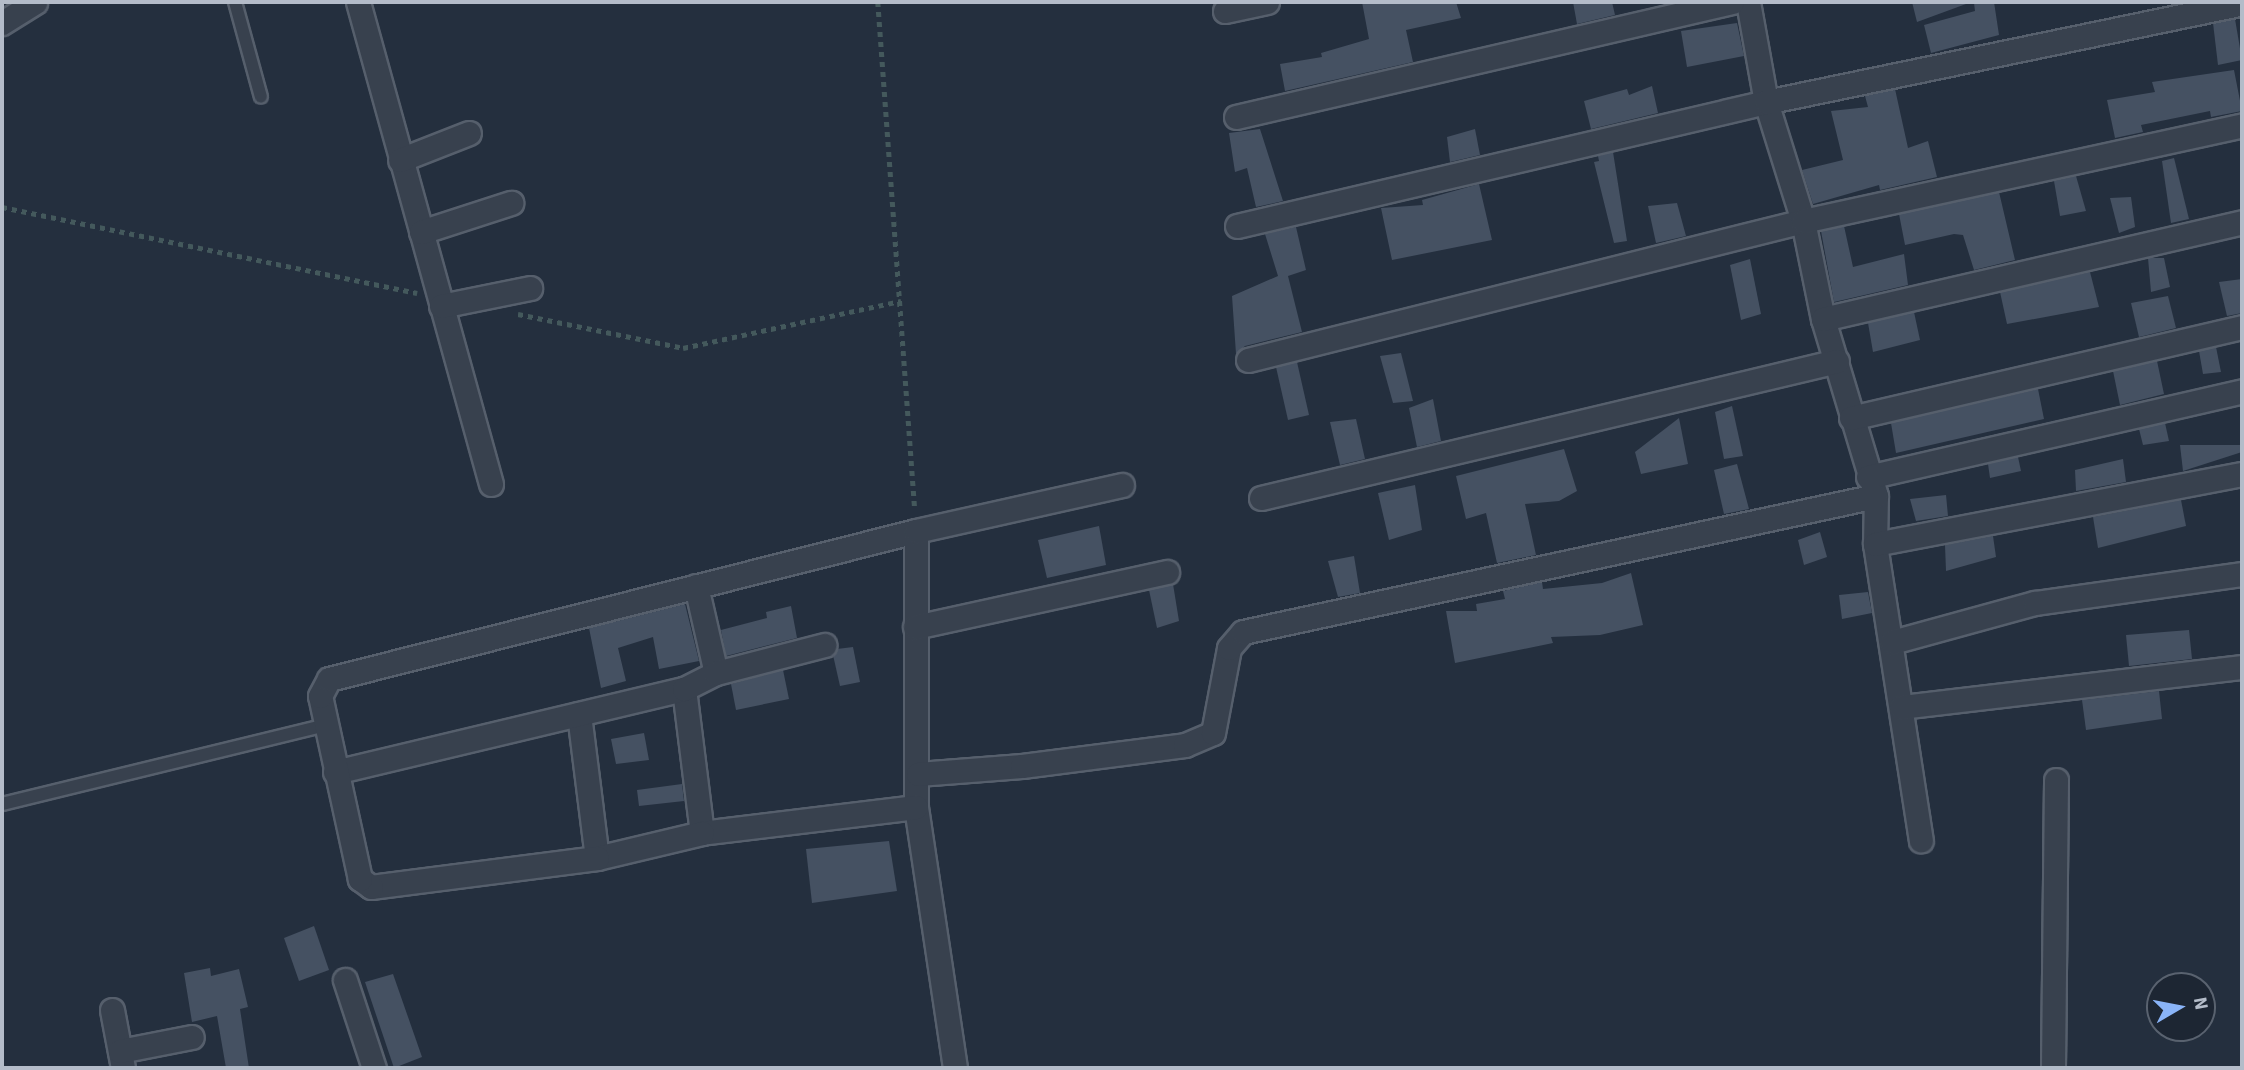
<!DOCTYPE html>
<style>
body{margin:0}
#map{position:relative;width:2244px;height:1070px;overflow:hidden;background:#242f3e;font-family:"Source Sans 3",sans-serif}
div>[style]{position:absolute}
.building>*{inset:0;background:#455162}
.path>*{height:4.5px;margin-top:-2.25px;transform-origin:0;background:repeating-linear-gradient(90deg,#44595c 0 5px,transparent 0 10px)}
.roads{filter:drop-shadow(2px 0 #565f6c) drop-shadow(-2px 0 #565f6c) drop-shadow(0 2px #565f6c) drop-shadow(0 -2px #565f6c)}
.lane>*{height:12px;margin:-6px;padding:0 6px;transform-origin:6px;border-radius:6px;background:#38414e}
.street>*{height:23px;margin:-11.5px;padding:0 11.5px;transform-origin:11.5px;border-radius:11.5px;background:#38414e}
span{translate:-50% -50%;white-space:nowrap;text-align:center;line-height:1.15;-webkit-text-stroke:5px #1d2633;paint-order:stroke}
.frame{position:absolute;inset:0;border:4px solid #b4bcc9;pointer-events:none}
.north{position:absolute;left:2146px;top:972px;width:70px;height:70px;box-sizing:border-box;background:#1d2633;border:2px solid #59626f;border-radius:50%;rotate:80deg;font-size:19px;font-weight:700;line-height:28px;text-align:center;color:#b4bcc9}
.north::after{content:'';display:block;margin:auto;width:24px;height:32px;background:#8ab4f8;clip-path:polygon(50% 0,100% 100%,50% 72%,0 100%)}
</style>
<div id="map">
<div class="building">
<div style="clip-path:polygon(1362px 2px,1456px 2px,1461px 18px,1406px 30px,1413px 62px,1285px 91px,1280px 64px,1322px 57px,1321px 53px,1369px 39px)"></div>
<div style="clip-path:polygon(1573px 2px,1612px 2px,1615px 15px,1577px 24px)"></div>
<div style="clip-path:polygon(1912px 2px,1965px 2px,1966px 4px,1917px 22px)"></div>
<div style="clip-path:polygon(1994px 2px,1999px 35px,1931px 53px,1924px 25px,1975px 11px,1974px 3px)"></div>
<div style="clip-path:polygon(2235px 19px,2242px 60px,2218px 65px,2213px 23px)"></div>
<div style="clip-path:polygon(1737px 23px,1744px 56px,1687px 67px,1681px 31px)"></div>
<div style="clip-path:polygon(2234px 70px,2242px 111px,2211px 117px,2210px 111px,2141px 125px,2143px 132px,2115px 138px,2107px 100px,2155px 92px,2152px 82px)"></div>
<div style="clip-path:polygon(1652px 86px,1658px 113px,1591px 129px,1584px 101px,1627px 89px,1629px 95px)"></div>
<div style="clip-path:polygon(1895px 89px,1908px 148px,1928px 141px,1937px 177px,1880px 190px,1879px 185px,1813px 204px,1802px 170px,1843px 160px,1831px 111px,1868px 107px,1865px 96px)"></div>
<div style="clip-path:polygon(1260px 129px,1283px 201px,1256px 207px,1247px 168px,1235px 172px,1229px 133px)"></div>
<div style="clip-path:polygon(1475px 129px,1480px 155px,1450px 162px,1447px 137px)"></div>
<div style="clip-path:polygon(1613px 152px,1627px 241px,1614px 243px,1594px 162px,1599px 161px,1598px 156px)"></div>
<div style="clip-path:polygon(2174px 158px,2189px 219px,2171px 223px,2162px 161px)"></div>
<div style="clip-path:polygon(2076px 176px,2086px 211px,2060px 216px,2054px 181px)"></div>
<div style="clip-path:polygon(1479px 184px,1492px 240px,1392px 260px,1381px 208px,1423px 205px,1422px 200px)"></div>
<div style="clip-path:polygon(1999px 192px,2015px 260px,1974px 270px,1963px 235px,1954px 234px,1905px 245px,1899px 214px)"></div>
<div style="clip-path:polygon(2131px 197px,2135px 227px,2119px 233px,2110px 198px)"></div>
<div style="clip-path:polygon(1677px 203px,1686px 236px,1656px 243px,1648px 206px)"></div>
<div style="clip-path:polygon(1844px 226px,1853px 267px,1904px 254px,1908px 285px,1834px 302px,1821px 231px)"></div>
<div style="clip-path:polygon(1296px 227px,1306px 270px,1288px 276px,1302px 332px,1245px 346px,1236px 354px,1232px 296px,1278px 276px,1265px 234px)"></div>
<div style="clip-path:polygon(2148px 258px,2164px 258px,2170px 287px,2151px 292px)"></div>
<div style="clip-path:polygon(1750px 259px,1761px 314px,1741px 320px,1730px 265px)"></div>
<div style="clip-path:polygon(2090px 272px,2099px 307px,2007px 324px,2000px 292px)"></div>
<div style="clip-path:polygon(2242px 279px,2242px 313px,2227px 316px,2219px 282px)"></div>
<div style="clip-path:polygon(2168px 296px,2176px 328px,2139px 337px,2131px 303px)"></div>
<div style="clip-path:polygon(1914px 312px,1920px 340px,1873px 352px,1868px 323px)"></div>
<div style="clip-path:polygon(2216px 347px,2221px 372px,2203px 374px,2199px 351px)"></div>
<div style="clip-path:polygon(1401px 353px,1413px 401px,1393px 403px,1380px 356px)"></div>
<div style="clip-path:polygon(2157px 361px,2164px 394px,2120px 405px,2113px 371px)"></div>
<div style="clip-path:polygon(1297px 362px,1309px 415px,1288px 420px,1276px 367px)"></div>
<div style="clip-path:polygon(2038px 389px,2044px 419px,1896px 453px,1891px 423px)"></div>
<div style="clip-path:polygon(1433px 399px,1441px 441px,1417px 447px,1409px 408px)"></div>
<div style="clip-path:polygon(1732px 406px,1743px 456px,1724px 459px,1715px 412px)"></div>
<div style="clip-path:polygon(1679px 418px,1688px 464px,1641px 474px,1635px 452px)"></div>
<div style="clip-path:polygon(1356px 419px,1365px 459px,1340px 465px,1330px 422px)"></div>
<div style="clip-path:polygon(2165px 423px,2169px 441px,2143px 445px,2139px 429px)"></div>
<div style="clip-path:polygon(2180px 445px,2242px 445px,2242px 452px,2183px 471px)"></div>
<div style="clip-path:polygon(1564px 449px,1577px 491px,1559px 501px,1525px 504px,1536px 555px,1497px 563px,1486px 513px,1466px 519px,1456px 476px)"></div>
<div style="clip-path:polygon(2018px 457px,2021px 471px,1990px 478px,1988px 464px)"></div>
<div style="clip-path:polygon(2123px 459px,2126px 482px,2076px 491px,2075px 470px)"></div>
<div style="clip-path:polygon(1737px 464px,1749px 509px,1724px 514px,1714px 470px)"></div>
<div style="clip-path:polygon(1415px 485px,1422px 530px,1389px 540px,1378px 493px)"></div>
<div style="clip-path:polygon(1946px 495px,1948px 516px,1916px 521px,1910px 499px)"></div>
<div style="clip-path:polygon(2181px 500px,2186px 526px,2098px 548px,2093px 517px)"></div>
<div style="clip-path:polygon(1099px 526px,1106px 565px,1047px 578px,1038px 540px)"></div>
<div style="clip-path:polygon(1820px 532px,1827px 557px,1804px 565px,1798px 540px)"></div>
<div style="clip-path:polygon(1993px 536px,1996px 557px,1946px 571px,1945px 545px)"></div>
<div style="clip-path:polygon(1354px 556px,1360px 593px,1338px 597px,1328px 561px)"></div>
<div style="clip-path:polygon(1631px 573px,1643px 625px,1600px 635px,1551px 637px,1553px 643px,1455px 663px,1446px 611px,1477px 611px,1476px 604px,1505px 599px,1503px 591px,1542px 582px,1543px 589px,1602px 583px)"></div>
<div style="clip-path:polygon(1173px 584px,1179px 621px,1157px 628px,1149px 590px)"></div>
<div style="clip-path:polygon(1868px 592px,1872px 613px,1842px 619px,1839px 595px)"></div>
<div style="clip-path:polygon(685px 604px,699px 661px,659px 669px,653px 637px,618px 648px,626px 681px,601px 688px,589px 628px)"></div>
<div style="clip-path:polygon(791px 606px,797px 638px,726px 656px,721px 630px,767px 618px,766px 612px)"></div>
<div style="clip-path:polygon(2189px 630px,2192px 659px,2129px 666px,2126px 635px)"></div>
<div style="clip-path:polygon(853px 647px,860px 682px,840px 686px,833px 655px,837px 649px)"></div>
<div style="clip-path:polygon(783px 670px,789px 699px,736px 710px,731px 684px)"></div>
<div style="clip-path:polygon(2159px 691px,2162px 719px,2086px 730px,2082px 700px)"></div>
<div style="clip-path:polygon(644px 733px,649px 760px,616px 764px,611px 739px)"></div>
<div style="clip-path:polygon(682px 784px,684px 801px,639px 806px,637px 790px)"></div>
<div style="clip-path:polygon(889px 841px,897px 891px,812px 903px,806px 849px)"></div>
<div style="clip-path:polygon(314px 926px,329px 970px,299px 981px,284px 938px)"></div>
<div style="clip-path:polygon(210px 968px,211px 976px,239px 969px,248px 1007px,240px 1009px,249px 1068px,226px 1068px,217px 1016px,192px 1022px,184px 973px)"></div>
<div style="clip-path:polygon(393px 974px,422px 1057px,394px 1068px,365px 982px)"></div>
</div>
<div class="path">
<div style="left:878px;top:2px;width:510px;rotate:85.84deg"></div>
<div style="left:2px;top:207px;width:424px;rotate:11.7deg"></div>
<div style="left:518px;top:314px;width:168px;rotate:11.6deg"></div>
<div style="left:683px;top:348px;width:223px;rotate:-12.2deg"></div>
</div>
<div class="roads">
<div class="lane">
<div style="left:235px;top:2px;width:98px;rotate:74.7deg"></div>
<div style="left:2px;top:804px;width:333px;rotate:-13.7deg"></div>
</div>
<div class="street">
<div style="left:358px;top:2px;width:500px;rotate:74.57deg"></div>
<div style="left:1748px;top:2px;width:102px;rotate:79.8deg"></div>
<div style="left:1766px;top:102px;width:125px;rotate:72.7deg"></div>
<div style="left:1803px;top:221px;width:100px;rotate:78.5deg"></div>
<div style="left:1823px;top:319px;width:185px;rotate:73.3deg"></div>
<div style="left:1876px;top:496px;width:48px;rotate:91.2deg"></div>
<div style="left:1875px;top:544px;width:300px;rotate:81.2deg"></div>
<div style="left:1225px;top:11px;width:43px;rotate:-12.1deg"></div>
<div style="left:2px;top:23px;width:39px;rotate:-32deg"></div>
<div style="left:1236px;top:117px;width:509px;rotate:-13.05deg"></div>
<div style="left:400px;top:160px;width:74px;rotate:-21.4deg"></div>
<div style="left:1237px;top:226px;width:543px;rotate:-13.19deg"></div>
<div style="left:1766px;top:102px;width:486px;rotate:-11.7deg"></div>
<div style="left:421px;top:232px;width:95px;rotate:-17.9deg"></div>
<div style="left:441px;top:306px;width:91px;rotate:-11.4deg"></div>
<div style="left:1823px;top:319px;width:430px;rotate:-13deg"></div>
<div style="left:1248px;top:360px;width:572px;rotate:-14.06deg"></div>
<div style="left:1803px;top:221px;width:449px;rotate:-12.3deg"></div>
<div style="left:1851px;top:418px;width:401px;rotate:-13.1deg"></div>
<div style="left:1868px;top:477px;width:384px;rotate:-12.9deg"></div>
<div style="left:1261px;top:498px;width:592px;rotate:-13.38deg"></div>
<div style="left:916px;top:531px;width:276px;rotate:90deg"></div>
<div style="left:916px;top:807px;width:264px;rotate:81.5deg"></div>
<div style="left:1875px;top:544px;width:374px;rotate:-10.8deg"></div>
<div style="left:696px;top:586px;width:89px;rotate:77.1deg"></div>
<div style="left:915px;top:627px;width:258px;rotate:-12.3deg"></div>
<div style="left:1892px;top:642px;width:148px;rotate:-15.3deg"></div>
<div style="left:2035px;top:603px;width:209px;rotate:-8deg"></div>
<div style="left:684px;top:689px;width:145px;rotate:82.9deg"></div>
<div style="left:1901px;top:707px;width:343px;rotate:-6.7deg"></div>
<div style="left:579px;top:714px;width:145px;rotate:82.9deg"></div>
<div style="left:335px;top:772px;width:359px;rotate:-13.4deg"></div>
<div style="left:684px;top:689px;width:36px;rotate:-27deg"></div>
<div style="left:716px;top:673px;width:112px;rotate:-14.5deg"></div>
<div style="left:918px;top:774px;width:104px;rotate:-4.4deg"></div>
<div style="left:1022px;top:766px;width:164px;rotate:-7.3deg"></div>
<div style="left:1185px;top:745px;width:30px;rotate:-23deg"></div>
<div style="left:1213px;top:733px;width:86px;rotate:-79.3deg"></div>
<div style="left:1229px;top:648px;width:21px;rotate:-49deg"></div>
<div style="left:1243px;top:632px;width:647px;rotate:-12.13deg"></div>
<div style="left:916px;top:807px;width:216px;rotate:173.1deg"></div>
<div style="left:702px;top:833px;width:108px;rotate:166.6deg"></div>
<div style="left:597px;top:858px;width:228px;rotate:172.7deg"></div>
<div style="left:371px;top:887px;width:14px;rotate:-144deg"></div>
<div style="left:360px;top:879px;width:187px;rotate:-102.3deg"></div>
<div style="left:320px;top:696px;width:19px;rotate:-62deg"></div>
<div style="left:329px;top:679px;width:605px;rotate:-14.15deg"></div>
<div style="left:916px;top:531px;width:211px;rotate:-12.6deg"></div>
<div style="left:345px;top:980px;width:93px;rotate:71.8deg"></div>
<div style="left:112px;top:1010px;width:59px;rotate:79.3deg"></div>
<div style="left:120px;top:1051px;width:73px;rotate:-11deg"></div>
<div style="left:2053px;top:1068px;width:288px;rotate:-89.4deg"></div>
</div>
</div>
<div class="frame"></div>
<div class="north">N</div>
</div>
